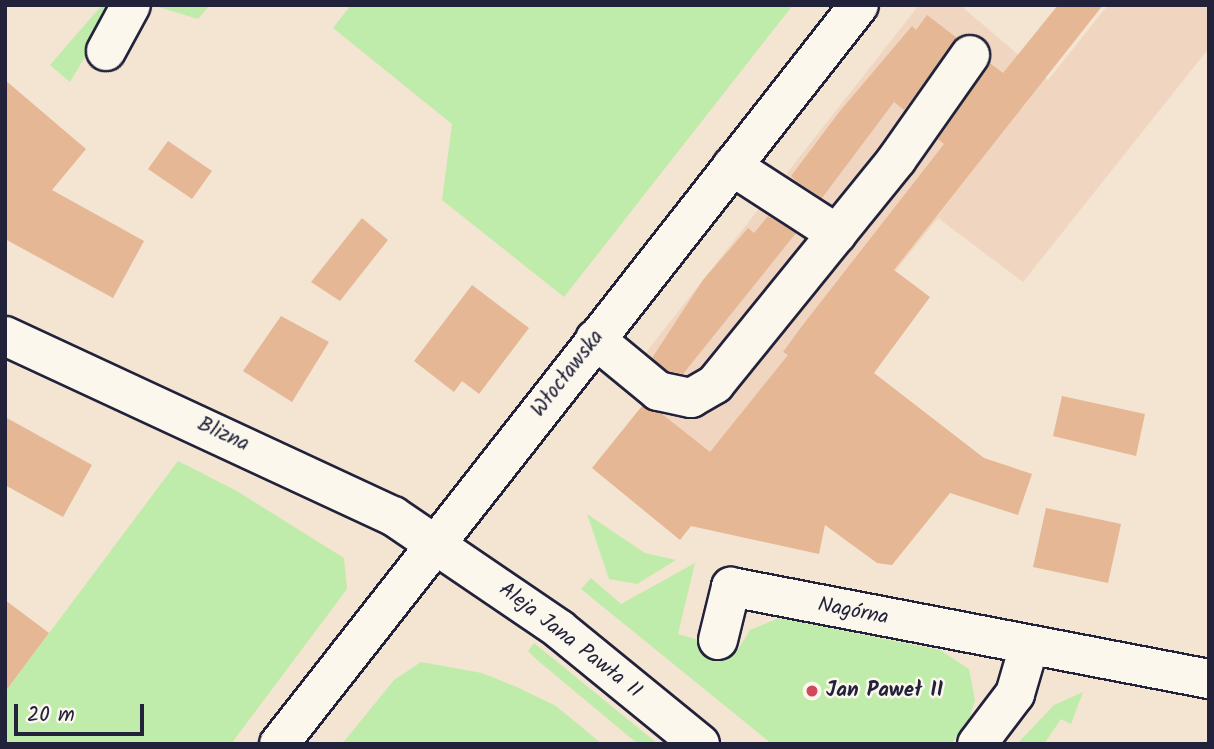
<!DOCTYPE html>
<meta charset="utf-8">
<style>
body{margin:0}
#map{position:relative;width:1214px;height:749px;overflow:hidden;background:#f4e4d2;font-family:Kalam,sans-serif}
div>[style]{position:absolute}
.built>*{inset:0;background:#f0d6c0}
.green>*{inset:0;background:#bfecaa}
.building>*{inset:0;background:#e5b795}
.roads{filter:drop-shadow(2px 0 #22223b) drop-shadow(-2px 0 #22223b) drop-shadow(0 2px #22223b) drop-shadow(0 -2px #22223b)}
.minor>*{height:38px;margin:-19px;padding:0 19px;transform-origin:19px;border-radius:19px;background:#fbf7ec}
.dots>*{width:19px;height:19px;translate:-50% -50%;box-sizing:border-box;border:4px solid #fbf7ec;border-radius:50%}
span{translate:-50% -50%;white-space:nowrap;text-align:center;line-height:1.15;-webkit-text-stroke:5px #fbf7ec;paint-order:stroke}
.street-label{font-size:21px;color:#22223b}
.poi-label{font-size:21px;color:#22223b;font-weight:700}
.left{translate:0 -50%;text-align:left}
.frame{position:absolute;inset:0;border:7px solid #22223b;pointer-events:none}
.scale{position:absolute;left:14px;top:704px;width:130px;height:32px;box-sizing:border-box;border:4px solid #22223b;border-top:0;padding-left:9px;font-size:21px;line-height:24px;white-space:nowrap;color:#22223b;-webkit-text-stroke:5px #fbf7ec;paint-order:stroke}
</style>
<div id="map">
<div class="built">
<div style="clip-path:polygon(919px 5px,960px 5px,1048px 80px,1108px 5px,1209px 5px,1209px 48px,1023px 282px,938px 218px,734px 472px,622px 383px)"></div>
</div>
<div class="green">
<div style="clip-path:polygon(102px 5px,116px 5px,70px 82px,50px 65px)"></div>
<div style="clip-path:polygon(152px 5px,210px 5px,198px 19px)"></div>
<div style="clip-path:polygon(351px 5px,793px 5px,564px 297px,442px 200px,452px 124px,333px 28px)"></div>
<div style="clip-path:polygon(178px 461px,235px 490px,344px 558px,347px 589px,231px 744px,5px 744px,5px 692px)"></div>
<div style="clip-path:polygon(587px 514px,645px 553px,676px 560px,637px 584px,609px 579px)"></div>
<div style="clip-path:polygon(695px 563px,678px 634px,737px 651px,750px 630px,779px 618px,940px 650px,969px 669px,975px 700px,969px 720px,951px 744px,772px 744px,581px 589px,591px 578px,621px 604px)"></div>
<div style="clip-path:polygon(534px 643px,658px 744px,638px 744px,536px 659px,528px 651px)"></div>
<div style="clip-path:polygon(421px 662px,482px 673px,519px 688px,556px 706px,602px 744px,342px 744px,394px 680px)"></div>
<div style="clip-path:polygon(1083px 692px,1071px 724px,1061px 719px,1044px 744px,1017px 744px,1054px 705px)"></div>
</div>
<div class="building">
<div style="clip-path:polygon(1058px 5px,1103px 5px,894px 270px,930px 297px,874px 373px,984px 458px,1032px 474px,1018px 515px,950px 493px,892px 565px,877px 563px,825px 525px,819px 554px,691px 526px,680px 540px,592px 468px,642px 406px,662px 414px,710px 452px,788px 355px,783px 352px,802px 326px,944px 144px,938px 139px,990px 63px,1003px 73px)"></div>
<div style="clip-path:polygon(927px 15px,957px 38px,904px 110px,894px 102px,822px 198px,796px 181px,791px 176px,840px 111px,912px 26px,916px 30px)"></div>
<div style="clip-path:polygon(5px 80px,86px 149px,52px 190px,144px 241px,113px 298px,5px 239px)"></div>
<div style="clip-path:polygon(168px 141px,212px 171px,192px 199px,148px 169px)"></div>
<div style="clip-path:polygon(768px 216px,796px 233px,683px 374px,668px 371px,652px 358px,703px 280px,748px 228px,754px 233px)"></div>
<div style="clip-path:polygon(362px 218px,388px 240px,340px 301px,311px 282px)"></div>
<div style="clip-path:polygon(472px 285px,529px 328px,479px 394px,462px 381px,454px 392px,414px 361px)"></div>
<div style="clip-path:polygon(281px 316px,329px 342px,292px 402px,243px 371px)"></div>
<div style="clip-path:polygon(1062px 396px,1145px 414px,1136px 456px,1053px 436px)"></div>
<div style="clip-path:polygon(5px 417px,92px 465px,63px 517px,5px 485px)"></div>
<div style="clip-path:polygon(1046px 508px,1121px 524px,1108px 583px,1033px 567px)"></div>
<div style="clip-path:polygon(5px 600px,49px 633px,5px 692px)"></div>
</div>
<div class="roads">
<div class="minor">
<div style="left:106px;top:51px;width:52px;rotate:-61.5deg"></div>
<div style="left:732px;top:166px;width:125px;rotate:32.9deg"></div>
<div style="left:5px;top:336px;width:428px;rotate:24.9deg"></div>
<div style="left:393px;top:516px;width:201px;rotate:34.2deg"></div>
<div style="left:559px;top:629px;width:182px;rotate:39.2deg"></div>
<div style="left:595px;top:339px;width:82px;rotate:39.5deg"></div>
<div style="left:658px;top:391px;width:34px;rotate:12deg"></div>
<div style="left:691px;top:398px;width:28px;rotate:-30deg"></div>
<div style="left:715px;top:384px;width:289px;rotate:-51deg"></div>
<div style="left:897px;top:159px;width:127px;rotate:-54.9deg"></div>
<div style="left:718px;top:640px;width:55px;rotate:-76.2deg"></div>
<div style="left:731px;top:587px;width:487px;rotate:10.9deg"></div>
<div style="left:279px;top:744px;width:939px;rotate:-51.87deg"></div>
<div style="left:977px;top:744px;width:63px;rotate:-52.8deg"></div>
<div style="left:1015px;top:694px;width:50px;rotate:-73.7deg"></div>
</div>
</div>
<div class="dots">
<div style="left:812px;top:691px;background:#d1495b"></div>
</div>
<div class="street-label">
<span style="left:568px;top:374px;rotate:-52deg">Włocławska</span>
<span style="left:223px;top:435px;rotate:25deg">Blizna</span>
<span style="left:853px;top:612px;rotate:11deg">Nagórna</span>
<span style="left:570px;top:641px;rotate:38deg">Aleja Jana Pawła II</span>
</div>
<div class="poi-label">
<span class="left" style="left:826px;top:691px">Jan Paweł II</span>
</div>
<div class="frame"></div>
<div class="scale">20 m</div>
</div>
